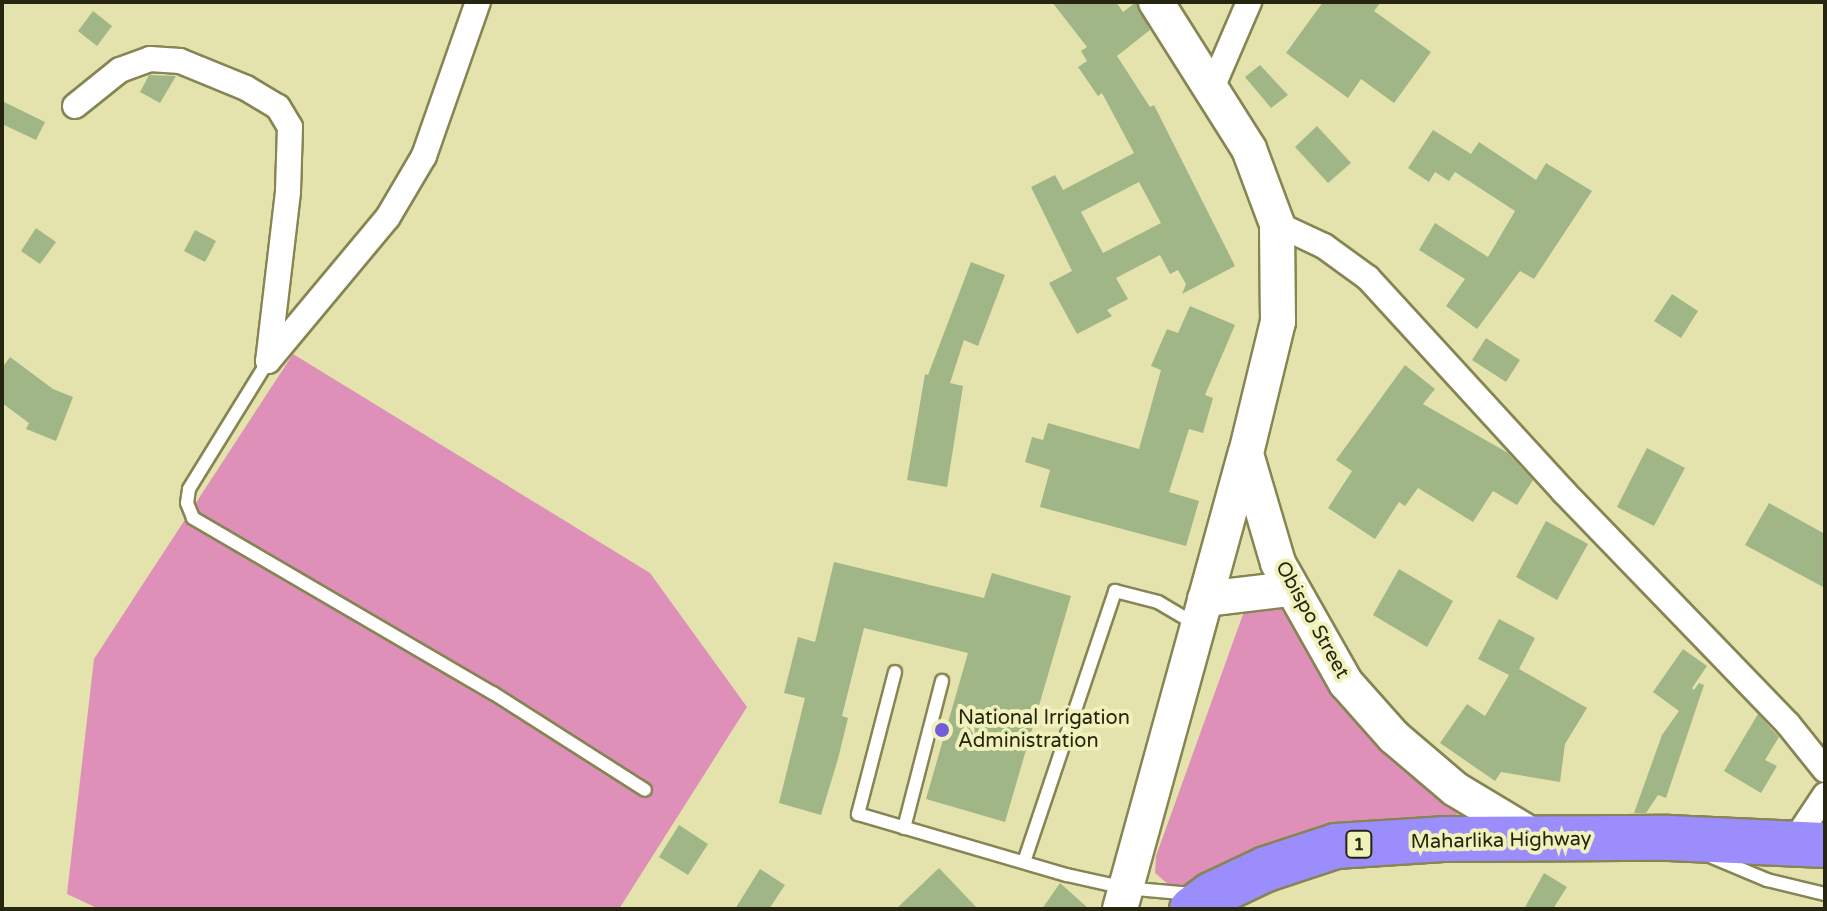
<!DOCTYPE html>
<style>
body{margin:0}
#map{position:relative;width:1827px;height:911px;overflow:hidden;background:#e4e3ae;font-family:"Varela Round",sans-serif}
div>[style]{position:absolute}
.green>*{inset:0;background:#de90b9}
.building>*{inset:0;background:#a1b687}
.roads{filter:drop-shadow(2px 0 #868553) drop-shadow(-2px 0 #868553) drop-shadow(0 2px #868553) drop-shadow(0 -2px #868553)}
.lane>*{height:12px;margin:-6px;padding:0 6px;transform-origin:6px;border-radius:6px;background:#fff}
.street>*{height:24px;margin:-12px;padding:0 12px;transform-origin:12px;border-radius:12px;background:#fff}
.secondary>*{height:34px;margin:-17px;padding:0 17px;transform-origin:17px;border-radius:17px;background:#fff}
.highway>*{height:44px;margin:-22px;padding:0 22px;transform-origin:22px;border-radius:22px;background:#9b8dfc}
.dots>*{width:22px;height:22px;translate:-50% -50%;box-sizing:border-box;border:4px solid #f1f1bb;border-radius:50%}
span{translate:-50% -50%;white-space:nowrap;text-align:center;line-height:1.15;-webkit-text-stroke:8px #f1f1bb;paint-order:stroke}
.shield-label span{padding:2px 6px;background:#f1f1bb;border:2px solid;border-radius:6px;-webkit-text-stroke-width:0}
.shield-label{font-size:18px;color:#252510;font-weight:700}
.street-label{font-size:20px;color:#252510}
.poi-label{font-size:20px;color:#252510}
.left{translate:0 -50%;text-align:left}
.frame{position:absolute;inset:0;border:4px solid #252510;pointer-events:none}
</style>
<div id="map">
<div class="green">
<div style="clip-path:polygon(293px 354px,650px 573px,747px 707px,619px 909px,99px 909px,67px 894px,94px 659px)"></div>
<div style="clip-path:polygon(1282px 601px,1317px 668px,1364px 726px,1459px 811px,1453px 819px,1389px 819px,1326px 827px,1284px 839px,1187px 886px,1168px 884px,1155px 873px,1156px 856px,1246px 606px)"></div>
</div>
<div class="building">
<div style="clip-path:polygon(evenodd,1052px 2px,1116px 2px,1123px 12px,1136px 2px,1150px 30px,1117px 56px,1150px 107px,1154px 105px,1235px 266px,1182px 294px,1186px 284px,1178px 270px,1170px 274px,1160px 255px,1116px 278px,1128px 299px,1107px 310px,1112px 316px,1077px 334px,1049px 283px,1072px 271px,1031px 187px,1055px 175px,1063px 190px,1134px 153px,1102px 93px,1098px 96px,1078px 67px,1087px 61px,1081px 51px,1087px 47px,1052px 2px,1139px 182px,1161px 223px,1103px 253px,1081px 212px,1139px 182px)"></div>
<div style="clip-path:polygon(1323px 2px,1381px 2px,1374px 11px,1431px 52px,1394px 103px,1361px 79px,1348px 98px,1286px 53px)"></div>
<div style="clip-path:polygon(93px 11px,112px 26px,97px 46px,78px 31px)"></div>
<div style="clip-path:polygon(1260px 65px,1288px 95px,1271px 108px,1245px 77px)"></div>
<div style="clip-path:polygon(149px 75px,176px 76px,160px 103px,140px 92px)"></div>
<div style="clip-path:polygon(2px 101px,45px 122px,36px 140px,2px 124px)"></div>
<div style="clip-path:polygon(1317px 126px,1351px 163px,1328px 183px,1295px 147px)"></div>
<div style="clip-path:polygon(1433px 130px,1471px 154px,1479px 142px,1536px 180px,1546px 163px,1592px 191px,1534px 279px,1520px 271px,1477px 329px,1446px 306px,1465px 279px,1419px 250px,1435px 223px,1488px 257px,1515px 211px,1455px 172px,1449px 181px,1435px 172px,1429px 182px,1408px 168px)"></div>
<div style="clip-path:polygon(36px 228px,56px 242px,40px 264px,21px 251px)"></div>
<div style="clip-path:polygon(195px 230px,216px 241px,205px 262px,184px 251px)"></div>
<div style="clip-path:polygon(971px 262px,1005px 275px,978px 346px,964px 340px,950px 383px,963px 386px,947px 487px,907px 480px,925px 374px,928px 375px)"></div>
<div style="clip-path:polygon(1672px 294px,1698px 311px,1681px 338px,1654px 321px)"></div>
<div style="clip-path:polygon(1190px 306px,1235px 325px,1205px 395px,1213px 398px,1203px 433px,1189px 429px,1169px 492px,1199px 501px,1186px 546px,1040px 507px,1050px 470px,1025px 462px,1032px 437px,1043px 440px,1048px 423px,1139px 449px,1161px 370px,1151px 366px,1167px 329px,1178px 333px)"></div>
<div style="clip-path:polygon(1486px 338px,1520px 360px,1506px 382px,1472px 360px)"></div>
<div style="clip-path:polygon(10px 357px,53px 389px,73px 397px,56px 441px,26px 429px,29px 423px,2px 403px,2px 368px)"></div>
<div style="clip-path:polygon(1405px 365px,1435px 389px,1423px 404px,1508px 453px,1533px 480px,1517px 505px,1493px 491px,1473px 522px,1418px 488px,1405px 506px,1399px 502px,1375px 539px,1328px 508px,1352px 471px,1336px 460px)"></div>
<div style="clip-path:polygon(1647px 448px,1685px 468px,1654px 526px,1617px 507px)"></div>
<div style="clip-path:polygon(1769px 503px,1825px 534px,1825px 588px,1745px 545px)"></div>
<div style="clip-path:polygon(1546px 521px,1588px 544px,1557px 600px,1516px 577px)"></div>
<div style="clip-path:polygon(834px 562px,984px 598px,992px 573px,1071px 596px,1005px 822px,926px 799px,968px 653px,864px 628px,842px 716px,848px 718px,838px 759px,821px 815px,779px 803px,805px 698px,784px 693px,798px 637px,815px 642px)"></div>
<div style="clip-path:polygon(1399px 569px,1453px 601px,1427px 647px,1373px 615px)"></div>
<div style="clip-path:polygon(1499px 619px,1535px 638px,1519px 669px,1587px 708px,1565px 744px,1560px 782px,1501px 772px,1495px 781px,1440px 743px,1467px 704px,1485px 716px,1509px 675px,1478px 659px)"></div>
<div style="clip-path:polygon(1683px 649px,1707px 666px,1692px 688px,1694px 690px,1699px 683px,1704px 685px,1666px 798px,1658px 795px,1646px 813px,1634px 813px,1662px 735px,1679px 711px,1653px 692px)"></div>
<div style="clip-path:polygon(1758px 714px,1779px 737px,1765px 760px,1777px 766px,1761px 793px,1724px 771px)"></div>
<div style="clip-path:polygon(679px 825px,708px 844px,688px 875px,659px 857px)"></div>
<div style="clip-path:polygon(939px 868px,978px 909px,896px 909px)"></div>
<div style="clip-path:polygon(760px 869px,785px 885px,769px 909px,735px 909px)"></div>
<div style="clip-path:polygon(1544px 873px,1567px 887px,1553px 909px,1524px 909px)"></div>
<div style="clip-path:polygon(1060px 883px,1089px 909px,1042px 909px)"></div>
</div>
<div class="roads">
<div class="lane">
<div style="left:268px;top:361px;width:150px;rotate:121.7deg"></div>
<div style="left:189px;top:489px;width:14px;rotate:98deg"></div>
<div style="left:187px;top:503px;width:16px;rotate:68deg"></div>
<div style="left:193px;top:518px;width:347px;rotate:30.3deg"></div>
<div style="left:493px;top:693px;width:180px;rotate:32.5deg"></div>
<div style="left:895px;top:672px;width:147px;rotate:104.6deg"></div>
<div style="left:858px;top:814px;width:218px;rotate:16.3deg"></div>
<div style="left:1067px;top:875px;width:59px;rotate:12.6deg"></div>
<div style="left:1125px;top:888px;width:67px;rotate:5.1deg"></div>
<div style="left:904px;top:828px;width:152px;rotate:-75.5deg"></div>
<div style="left:1712px;top:857px;width:60px;rotate:22.7deg"></div>
<div style="left:1767px;top:880px;width:60px;rotate:13.6deg"></div>
<div style="left:1024px;top:862px;width:286px;rotate:-71.4deg"></div>
<div style="left:1115px;top:591px;width:44px;rotate:14.3deg"></div>
<div style="left:1158px;top:602px;width:43px;rotate:30.7deg"></div>
</div>
<div class="street">
<div style="left:1212px;top:88px;width:94px;rotate:-66.7deg"></div>
<div style="left:75px;top:106px;width:58px;rotate:-38.7deg"></div>
<div style="left:120px;top:70px;width:32px;rotate:-20deg"></div>
<div style="left:150px;top:59px;width:30px;rotate:4deg"></div>
<div style="left:180px;top:61px;width:71px;rotate:22.2deg"></div>
<div style="left:246px;top:88px;width:37px;rotate:31deg"></div>
<div style="left:278px;top:107px;width:23px;rotate:59deg"></div>
<div style="left:290px;top:127px;width:65px;rotate:91.8deg"></div>
<div style="left:288px;top:192px;width:170px;rotate:96.7deg"></div>
<div style="left:1277px;top:224px;width:52px;rotate:25.1deg"></div>
<div style="left:1324px;top:246px;width:54px;rotate:36deg"></div>
<div style="left:1368px;top:278px;width:290px;rotate:47.5deg"></div>
<div style="left:1564px;top:492px;width:322px;rotate:46deg"></div>
<div style="left:1788px;top:724px;width:59px;rotate:51.2deg"></div>
<div style="left:268px;top:361px;width:187px;rotate:-50.2deg"></div>
<div style="left:388px;top:217px;width:71px;rotate:-59.5deg"></div>
<div style="left:424px;top:156px;width:163px;rotate:-70.7deg"></div>
<div style="left:1793px;top:843px;width:58px;rotate:-56.3deg"></div>
</div>
<div class="secondary">
<div style="left:1246px;top:454px;width:114px;rotate:73.6deg"></div>
<div style="left:1278px;top:563px;width:138px;rotate:60.5deg"></div>
<div style="left:1346px;top:683px;width:72px;rotate:48.4deg"></div>
<div style="left:1394px;top:737px;width:80px;rotate:40.4deg"></div>
<div style="left:1455px;top:789px;width:99px;rotate:31deg"></div>
<div style="left:1205px;top:599px;width:86px;rotate:-6.7deg"></div>
<div style="left:1120px;top:909px;width:473px;rotate:-74.6deg"></div>
<div style="left:1246px;top:453px;width:135px;rotate:-76.3deg"></div>
<div style="left:1278px;top:322px;width:98px;rotate:-90.6deg"></div>
<div style="left:1277px;top:224px;width:80px;rotate:-110.5deg"></div>
<div style="left:1249px;top:149px;width:174px;rotate:-122.3deg"></div>
</div>
<div class="highway">
<div style="left:1192px;top:909px;width:24px;rotate:-36deg"></div>
<div style="left:1211px;top:895px;width:61px;rotate:-25.3deg"></div>
<div style="left:1266px;top:869px;width:74px;rotate:-18.2deg"></div>
<div style="left:1336px;top:846px;width:107px;rotate:-3.7deg"></div>
<div style="left:1443px;top:839px;width:226px;rotate:-0.3deg"></div>
<div style="left:1669px;top:838px;width:156px;rotate:2.6deg"></div>
</div>
</div>
<div class="dots">
<div style="left:942px;top:730px;background:#725cd7"></div>
</div>
<div class="shield-label">
<span style="left:1359px;top:844px">1</span>
</div>
<div class="street-label">
<span style="left:1312px;top:620px;rotate:61deg">Obispo Street</span>
<span style="left:1501px;top:841px;rotate:-1deg">Maharlika Highway</span>
</div>
<div class="poi-label">
<span class="left" style="left:958px;top:730px">National Irrigation<br>Administration</span>
</div>
<div class="frame"></div>
</div>
